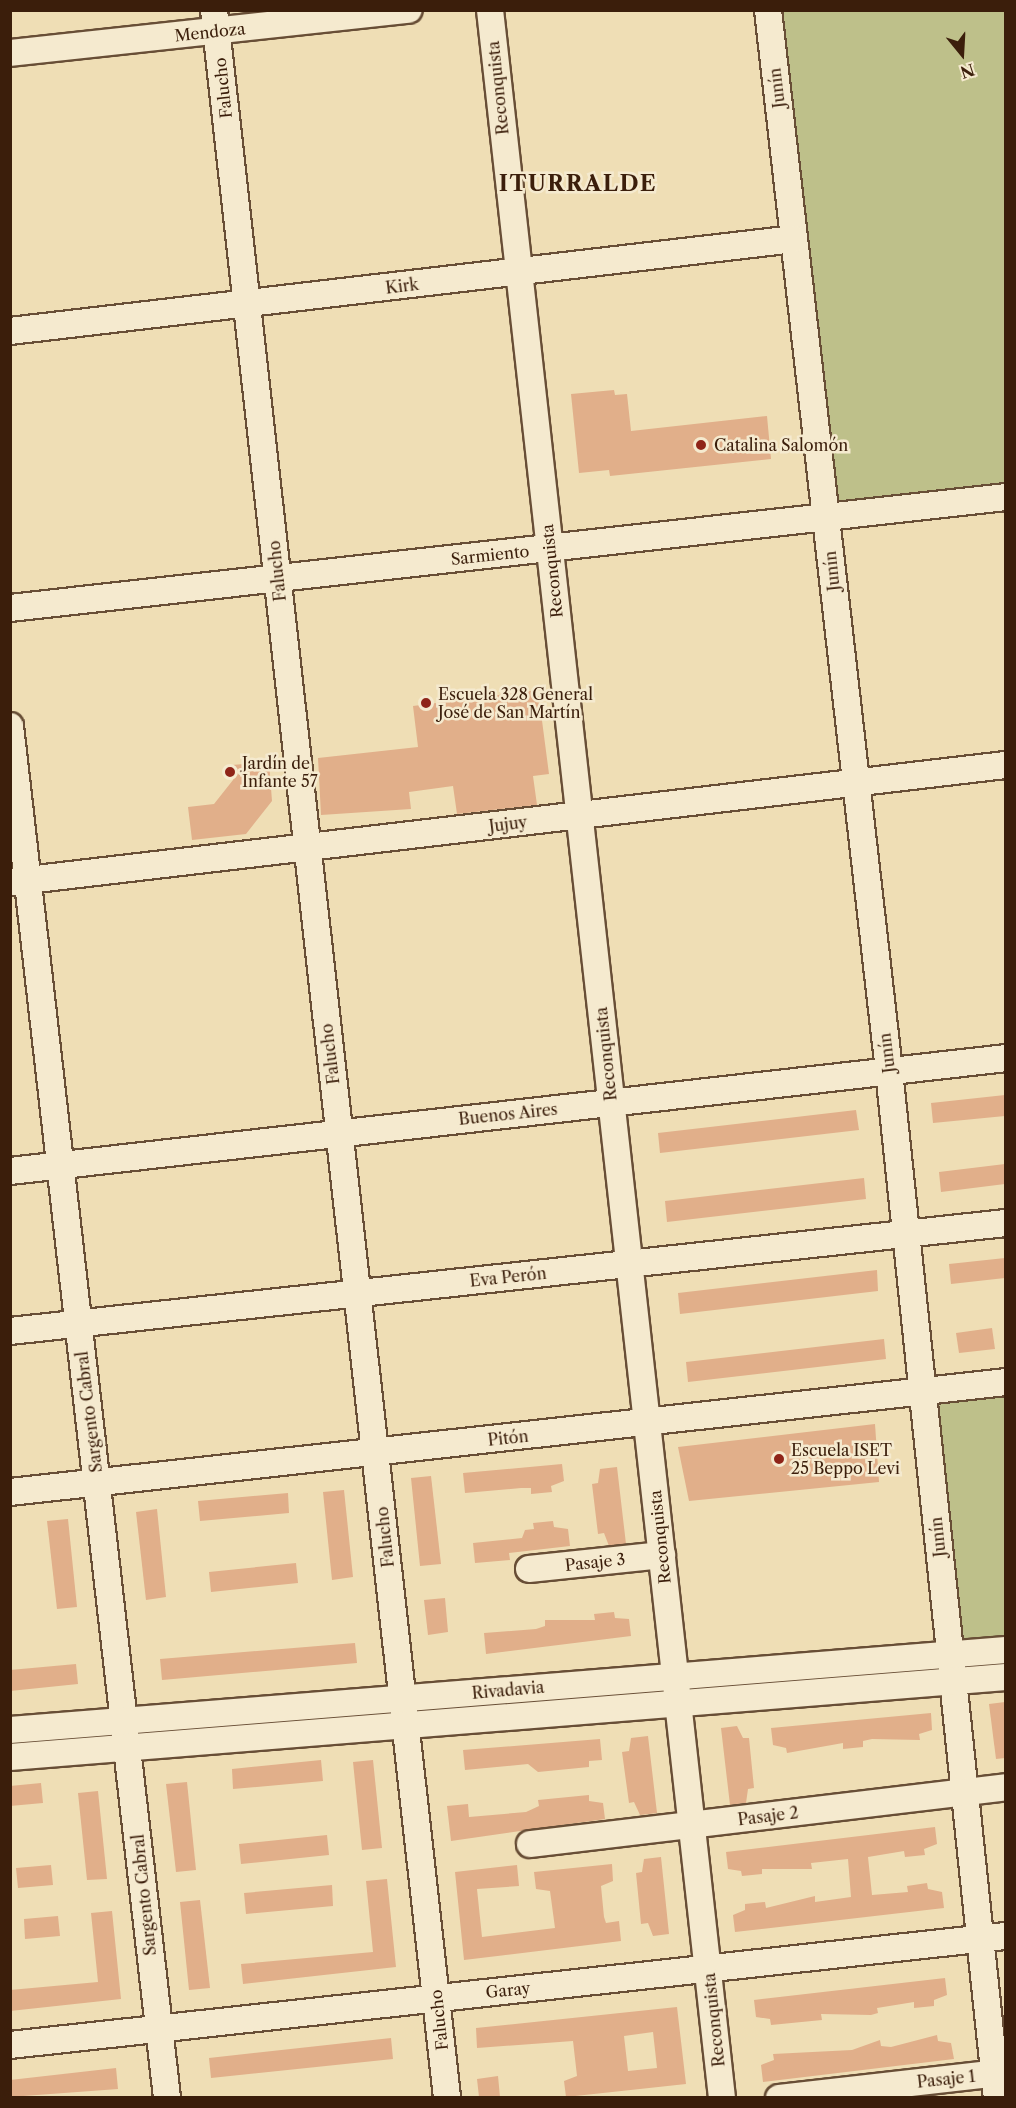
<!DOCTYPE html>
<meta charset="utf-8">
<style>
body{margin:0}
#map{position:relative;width:1016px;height:2108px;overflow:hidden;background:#efdeb5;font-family:"Libre Caslon Text",serif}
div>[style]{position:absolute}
.green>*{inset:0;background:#bec08a}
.building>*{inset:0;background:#e1af8a}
.roads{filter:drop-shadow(2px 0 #684e36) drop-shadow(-2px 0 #684e36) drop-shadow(0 2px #684e36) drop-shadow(0 -2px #684e36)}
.minor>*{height:26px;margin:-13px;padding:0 13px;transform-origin:13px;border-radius:13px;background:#f5eacf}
.dots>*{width:16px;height:16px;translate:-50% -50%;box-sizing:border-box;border:3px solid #f5eacf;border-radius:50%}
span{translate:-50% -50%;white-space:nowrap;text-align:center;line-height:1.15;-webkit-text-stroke:5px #f5eacf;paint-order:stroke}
.street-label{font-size:16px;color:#3b1e0b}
.poi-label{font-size:16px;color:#3b1e0b}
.left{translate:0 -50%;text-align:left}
.district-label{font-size:22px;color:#3b1e0b;font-weight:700;letter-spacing:1.5px}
.frame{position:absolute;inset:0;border:12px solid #3b1e0b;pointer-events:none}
.north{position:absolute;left:932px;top:24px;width:60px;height:60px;-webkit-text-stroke:4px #f5eacf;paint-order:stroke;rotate:162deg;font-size:16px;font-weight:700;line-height:24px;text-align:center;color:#3b1e0b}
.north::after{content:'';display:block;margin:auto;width:21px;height:27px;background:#3b1e0b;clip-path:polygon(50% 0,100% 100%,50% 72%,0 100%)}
</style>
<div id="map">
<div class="green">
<div style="clip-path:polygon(768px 11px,1005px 11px,1005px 497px,826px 517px)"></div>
<div style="clip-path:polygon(1005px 1382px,1005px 1677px,11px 1757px,11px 1730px,950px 1655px,923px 1392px)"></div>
</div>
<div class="building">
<div style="clip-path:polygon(614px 390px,615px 395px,627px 394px,631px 431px,767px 416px,771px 459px,610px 476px,609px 470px,579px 473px,571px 394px)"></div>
<div style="clip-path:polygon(538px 690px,549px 774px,533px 776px,537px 805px,457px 814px,453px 786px,409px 792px,411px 809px,321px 815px,318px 758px,418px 747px,413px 706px)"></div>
<div style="clip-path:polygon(269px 762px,272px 801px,246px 834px,192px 840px,188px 807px,214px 804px,233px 780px,232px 765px)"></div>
<div style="clip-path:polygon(1005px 1095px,1005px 1116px,933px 1123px,931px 1103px)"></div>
<div style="clip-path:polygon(856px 1110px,859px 1130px,660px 1153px,658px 1133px)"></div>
<div style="clip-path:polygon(1005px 1164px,1005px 1184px,941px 1192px,939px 1172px)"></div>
<div style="clip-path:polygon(864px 1178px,866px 1199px,667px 1222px,665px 1201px)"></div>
<div style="clip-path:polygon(1005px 1258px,1005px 1278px,951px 1284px,949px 1264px)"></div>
<div style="clip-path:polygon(877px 1270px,878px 1291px,680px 1314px,678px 1293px)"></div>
<div style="clip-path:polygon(992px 1328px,995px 1349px,959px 1353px,956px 1333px)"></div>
<div style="clip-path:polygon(884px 1339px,886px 1359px,688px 1382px,686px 1362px)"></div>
<div style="clip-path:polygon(875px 1424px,879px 1482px,689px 1501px,678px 1447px)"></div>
<div style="clip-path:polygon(562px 1464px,564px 1481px,551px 1486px,552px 1492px,531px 1494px,531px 1488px,521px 1488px,465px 1493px,463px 1473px)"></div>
<div style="clip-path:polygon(617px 1467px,626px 1544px,609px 1546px,604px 1533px,598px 1534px,592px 1484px,598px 1483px,600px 1469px)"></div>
<div style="clip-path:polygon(431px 1476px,441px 1564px,420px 1566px,411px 1478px)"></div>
<div style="clip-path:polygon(344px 1490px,353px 1577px,332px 1580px,323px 1492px)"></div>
<div style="clip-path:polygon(288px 1493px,289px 1513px,200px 1521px,198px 1501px)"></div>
<div style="clip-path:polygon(157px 1509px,166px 1597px,146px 1600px,136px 1512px)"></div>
<div style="clip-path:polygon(68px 1519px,77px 1607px,57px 1609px,47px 1521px)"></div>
<div style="clip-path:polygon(553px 1521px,554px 1527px,568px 1529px,570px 1546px,509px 1553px,510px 1560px,475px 1563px,473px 1543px,522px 1538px,525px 1530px,534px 1529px,533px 1523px)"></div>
<div style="clip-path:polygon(296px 1563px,298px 1583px,211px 1592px,209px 1572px)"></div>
<div style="clip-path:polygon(445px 1598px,448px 1632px,428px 1635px,424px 1600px)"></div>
<div style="clip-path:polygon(614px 1612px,615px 1618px,629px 1619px,631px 1636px,486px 1654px,484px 1633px,536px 1629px,545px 1626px,545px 1620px,595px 1620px,594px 1614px)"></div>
<div style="clip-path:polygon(355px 1643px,357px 1663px,162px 1680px,160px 1659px)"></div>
<div style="clip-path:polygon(76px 1664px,78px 1684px,10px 1691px,10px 1670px)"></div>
<div style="clip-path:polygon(1005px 1702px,1005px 1758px,996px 1759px,989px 1704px)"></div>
<div style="clip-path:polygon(931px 1713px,932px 1730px,919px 1734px,920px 1740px,872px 1739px,863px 1741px,863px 1747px,843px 1749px,843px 1743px,787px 1753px,786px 1748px,773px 1745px,771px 1728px)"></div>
<div style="clip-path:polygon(737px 1726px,743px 1738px,749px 1738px,754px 1788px,748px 1789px,746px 1803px,730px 1805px,721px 1728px)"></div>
<div style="clip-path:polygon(648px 1736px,657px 1813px,640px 1815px,634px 1802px,629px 1803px,622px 1752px,629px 1751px,631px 1738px)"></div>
<div style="clip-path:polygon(600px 1739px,602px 1760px,589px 1761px,589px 1767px,538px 1772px,528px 1764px,465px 1770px,463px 1750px)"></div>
<div style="clip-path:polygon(321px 1760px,323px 1781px,233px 1789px,232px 1769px)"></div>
<div style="clip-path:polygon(373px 1760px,382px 1848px,362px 1850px,353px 1762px)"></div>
<div style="clip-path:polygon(187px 1782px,196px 1870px,176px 1872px,166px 1784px)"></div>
<div style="clip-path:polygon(41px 1783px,43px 1803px,10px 1806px,10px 1786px)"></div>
<div style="clip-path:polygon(98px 1791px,107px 1879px,87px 1880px,78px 1793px)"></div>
<div style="clip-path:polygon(589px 1795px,589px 1801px,603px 1803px,605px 1819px,451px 1841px,447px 1806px,468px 1804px,469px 1817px,526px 1812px,539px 1806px,538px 1800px)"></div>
<div style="clip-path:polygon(935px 1827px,937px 1844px,924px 1849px,925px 1855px,905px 1857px,904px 1851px,868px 1857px,872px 1895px,908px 1892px,907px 1886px,927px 1883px,928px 1889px,942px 1892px,944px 1908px,735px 1932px,733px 1915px,745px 1910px,745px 1904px,765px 1902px,766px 1908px,815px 1896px,815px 1902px,851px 1897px,848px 1859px,811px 1863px,812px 1869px,762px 1869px,762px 1874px,742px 1876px,741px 1871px,728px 1869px,726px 1852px)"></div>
<div style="clip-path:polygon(327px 1835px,329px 1855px,241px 1864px,239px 1844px)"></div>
<div style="clip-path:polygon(661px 1857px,669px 1934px,653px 1936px,648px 1923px,641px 1924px,636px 1873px,642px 1872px,644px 1859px)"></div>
<div style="clip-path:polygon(612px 1864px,613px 1881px,601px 1886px,604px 1917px,606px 1923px,619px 1921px,621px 1941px,464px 1960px,455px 1872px,517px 1865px,519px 1886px,477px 1889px,482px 1937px,555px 1928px,550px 1891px,536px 1889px,534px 1872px)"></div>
<div style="clip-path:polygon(51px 1865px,53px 1885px,18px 1888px,16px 1868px)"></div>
<div style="clip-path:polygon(387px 1879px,396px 1967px,243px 1984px,241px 1964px,373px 1952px,366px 1881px)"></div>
<div style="clip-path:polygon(332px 1885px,333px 1906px,246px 1914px,244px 1893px)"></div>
<div style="clip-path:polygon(200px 1900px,210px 1988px,189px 1990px,180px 1902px)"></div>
<div style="clip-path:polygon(112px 1911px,121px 1999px,10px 2011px,10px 1990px,98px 1982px,91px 1913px)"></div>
<div style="clip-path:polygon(58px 1916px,60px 1936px,25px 1939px,24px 1919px)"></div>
<div style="clip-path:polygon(945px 1978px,947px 1995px,934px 2000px,934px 2006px,914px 2008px,914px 2002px,877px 2008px,878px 2013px,871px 2015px,821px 2014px,822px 2020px,771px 2025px,770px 2019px,756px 2017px,754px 2000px)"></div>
<div style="clip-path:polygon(evenodd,677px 2007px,686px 2084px,566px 2097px,564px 2081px,577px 2076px,573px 2041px,477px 2048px,476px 2028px,677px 2007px,653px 2032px,657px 2068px,628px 2071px,624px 2036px,653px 2032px)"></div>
<div style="clip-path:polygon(937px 2035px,938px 2041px,951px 2043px,954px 2059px,763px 2082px,761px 2065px,774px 2060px,773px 2054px,852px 2050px,880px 2040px,881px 2046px,891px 2047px)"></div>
<div style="clip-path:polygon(391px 2038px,393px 2059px,211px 2078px,209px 2058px)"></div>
<div style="clip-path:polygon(116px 2068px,118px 2089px,10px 2097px,10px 2080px)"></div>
<div style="clip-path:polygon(498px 2076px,500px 2097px,479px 2097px,477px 2079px)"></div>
</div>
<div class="roads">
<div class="minor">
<div style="left:214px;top:10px;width:2101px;rotate:83.63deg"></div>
<div style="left:490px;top:10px;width:2101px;rotate:83.66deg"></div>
<div style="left:768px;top:10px;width:1068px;rotate:83.49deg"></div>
<div style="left:889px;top:1071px;width:1033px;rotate:84deg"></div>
<div style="left:10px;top:53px;width:401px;rotate:-6.2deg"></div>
<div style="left:10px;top:331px;width:789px;rotate:-6.69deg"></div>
<div style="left:10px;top:608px;width:1002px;rotate:-6.36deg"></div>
<div style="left:10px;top:726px;width:1381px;rotate:83.47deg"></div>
<div style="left:11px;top:882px;width:1002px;rotate:-6.71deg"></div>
<div style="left:10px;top:1171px;width:1002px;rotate:-6.47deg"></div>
<div style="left:10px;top:1331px;width:1002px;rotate:-6.19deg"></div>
<div style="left:10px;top:1492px;width:1002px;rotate:-6.3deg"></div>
<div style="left:529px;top:1569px;width:134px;rotate:-6deg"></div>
<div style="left:10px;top:1730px;width:999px;rotate:-4.59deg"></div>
<div style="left:10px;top:1757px;width:999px;rotate:-4.59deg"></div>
<div style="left:530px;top:1844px;width:479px;rotate:-6.8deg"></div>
<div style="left:10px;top:2045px;width:1002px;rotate:-6.25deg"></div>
<div style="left:779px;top:2098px;width:228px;rotate:-6.5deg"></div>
</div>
</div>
<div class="dots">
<div style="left:701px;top:445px;background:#8f2418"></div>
<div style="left:426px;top:703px;background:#8f2418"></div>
<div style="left:230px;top:772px;background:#8f2418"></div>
<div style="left:779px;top:1459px;background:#8f2418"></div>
</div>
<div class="street-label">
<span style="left:210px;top:32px;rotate:-6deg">Mendoza</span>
<span style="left:223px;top:88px;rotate:-96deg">Falucho</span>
<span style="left:498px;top:88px;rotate:-96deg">Reconquista</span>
<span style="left:777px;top:88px;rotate:-97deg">Junín</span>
<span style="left:402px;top:286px;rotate:-7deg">Kirk</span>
<span style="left:490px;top:555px;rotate:-6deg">Sarmiento</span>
<span style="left:277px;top:571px;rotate:-96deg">Falucho</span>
<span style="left:552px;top:571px;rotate:-96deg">Reconquista</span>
<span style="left:832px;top:571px;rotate:-96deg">Junín</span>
<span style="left:508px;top:824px;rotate:-7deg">Jujuy</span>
<span style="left:887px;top:1053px;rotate:-97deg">Junín</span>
<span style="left:330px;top:1054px;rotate:-97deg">Falucho</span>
<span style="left:606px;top:1054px;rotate:-96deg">Reconquista</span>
<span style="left:508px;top:1114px;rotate:-6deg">Buenos Aires</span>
<span style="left:508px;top:1277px;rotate:-6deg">Eva Perón</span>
<span style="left:89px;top:1412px;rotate:-97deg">Sargento Cabral</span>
<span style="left:508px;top:1438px;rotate:-6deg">Pitón</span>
<span style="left:385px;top:1537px;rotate:-96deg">Falucho</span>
<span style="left:660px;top:1537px;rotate:-96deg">Reconquista</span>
<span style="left:938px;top:1537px;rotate:-96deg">Junín</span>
<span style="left:595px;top:1562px;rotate:-6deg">Pasaje 3</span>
<span style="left:508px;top:1690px;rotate:-5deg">Rivadavia</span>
<span style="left:768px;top:1816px;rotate:-7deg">Pasaje 2</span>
<span style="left:144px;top:1895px;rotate:-96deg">Sargento Cabral</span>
<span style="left:508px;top:1990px;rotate:-6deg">Garay</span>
<span style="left:439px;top:2020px;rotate:-96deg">Falucho</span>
<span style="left:714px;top:2020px;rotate:-96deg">Reconquista</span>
<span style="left:946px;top:2079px;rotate:-6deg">Pasaje 1</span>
</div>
<div class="poi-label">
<span class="left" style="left:714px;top:445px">Catalina Salomón</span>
<span class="left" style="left:438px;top:703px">Escuela 328 General<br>José de San Martín</span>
<span class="left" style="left:242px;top:772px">Jardín de<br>Infante 57</span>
<span class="left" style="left:791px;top:1459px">Escuela ISET<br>25 Beppo Levi</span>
</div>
<div class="district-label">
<span style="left:578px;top:184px">ITURRALDE</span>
</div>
<div class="frame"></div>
<div class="north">N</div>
</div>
